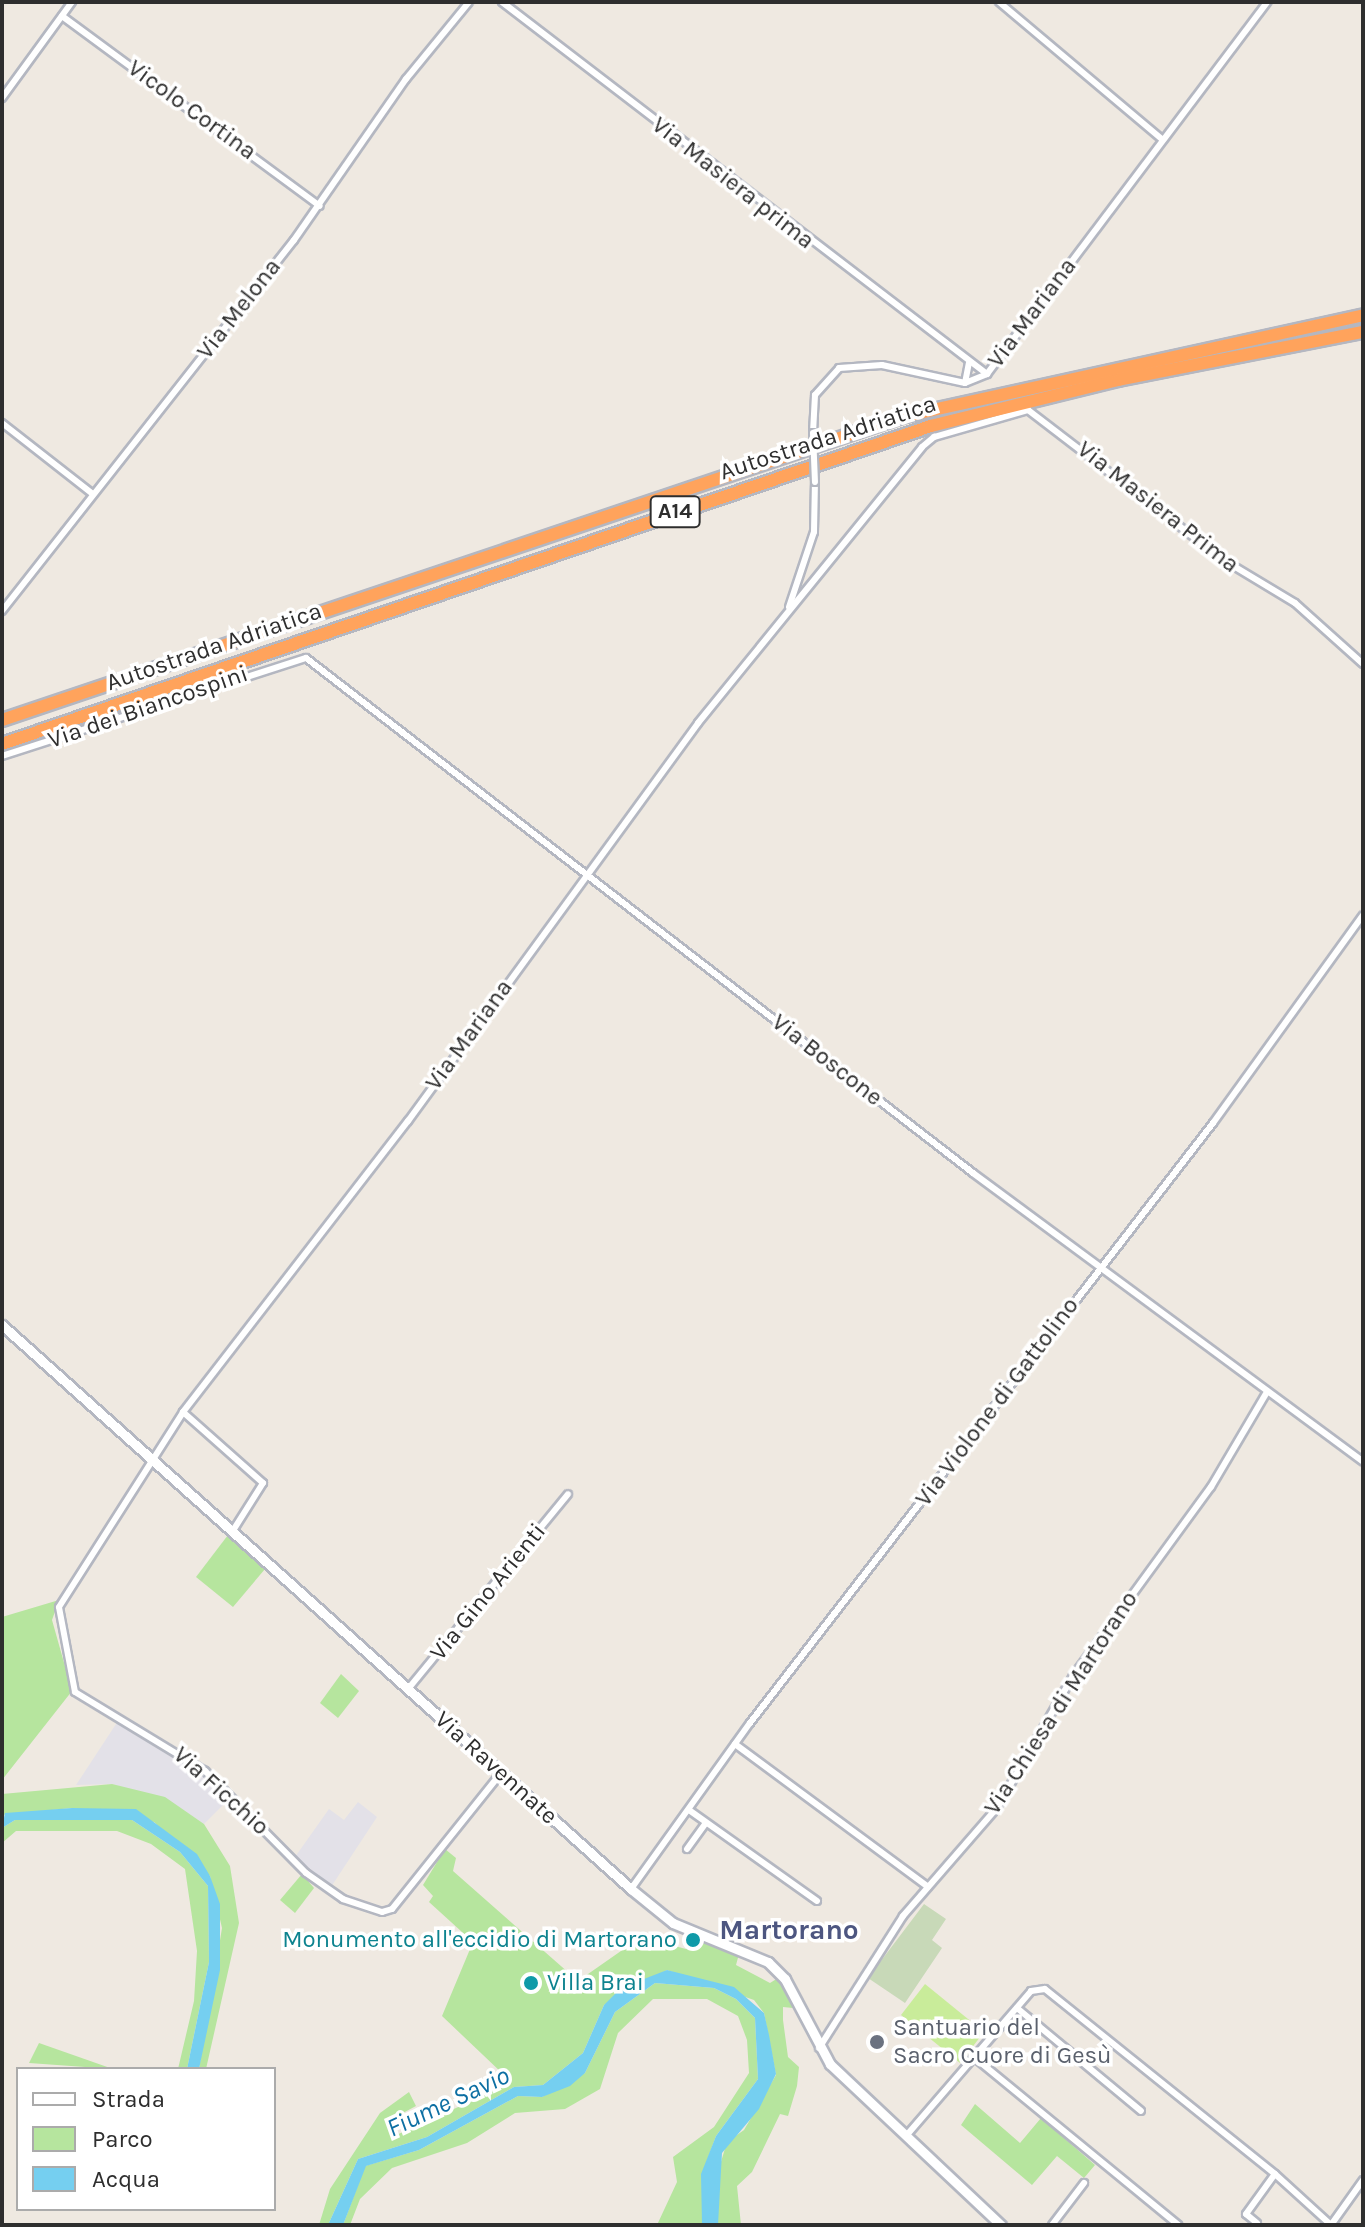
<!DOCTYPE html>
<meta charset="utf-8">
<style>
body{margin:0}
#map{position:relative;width:1365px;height:2227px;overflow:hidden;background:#efe9e1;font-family:Karla,sans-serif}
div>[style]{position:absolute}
.industrial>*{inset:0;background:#e3e1e8}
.green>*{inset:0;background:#b6e59e}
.cemetery>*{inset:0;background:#c8d9b8}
.pitch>*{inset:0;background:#c9ec9a}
.water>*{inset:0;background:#75cff0}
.roads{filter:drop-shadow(2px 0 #b4b7c1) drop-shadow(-2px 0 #b4b7c1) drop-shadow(0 2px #b4b7c1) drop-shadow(0 -2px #b4b7c1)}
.minor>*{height:6px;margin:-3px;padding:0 3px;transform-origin:3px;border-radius:3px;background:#fff}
.secondary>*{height:9px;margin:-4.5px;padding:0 4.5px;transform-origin:4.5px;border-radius:4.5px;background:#fff}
.motorway>*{height:12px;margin:-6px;padding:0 6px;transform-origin:6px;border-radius:6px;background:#ffa35c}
.bridges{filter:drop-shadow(2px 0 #b4b7c1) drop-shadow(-2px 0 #b4b7c1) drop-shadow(0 2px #b4b7c1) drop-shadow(0 -2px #b4b7c1)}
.minor-bridge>*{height:6px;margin:-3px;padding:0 3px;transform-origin:3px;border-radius:3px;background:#fff}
.dots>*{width:22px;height:22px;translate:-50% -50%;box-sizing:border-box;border:4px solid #fff;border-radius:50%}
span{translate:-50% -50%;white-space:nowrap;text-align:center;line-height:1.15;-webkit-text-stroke:7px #fff;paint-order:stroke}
.shield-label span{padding:2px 6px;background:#fff;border:2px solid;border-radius:6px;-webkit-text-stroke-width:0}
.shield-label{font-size:22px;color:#2e2e2e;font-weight:700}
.street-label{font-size:24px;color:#2e2e2e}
.culture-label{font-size:24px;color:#0d838f}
.right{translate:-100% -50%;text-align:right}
.left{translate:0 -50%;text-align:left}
.worship-label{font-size:24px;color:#5b616d}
.water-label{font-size:26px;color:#0d6fa3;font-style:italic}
.quarter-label{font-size:28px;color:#4d5680;font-weight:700}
.frame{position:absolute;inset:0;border:4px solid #2e2e2e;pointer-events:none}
.legend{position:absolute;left:16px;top:2067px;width:260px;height:144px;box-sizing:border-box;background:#fff;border:2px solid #ababab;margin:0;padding:10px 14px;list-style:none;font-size:24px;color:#2e2e2e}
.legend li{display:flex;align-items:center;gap:16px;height:40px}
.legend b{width:40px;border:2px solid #ababab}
</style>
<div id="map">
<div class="industrial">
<div style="clip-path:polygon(120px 1718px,175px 1749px,232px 1796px,204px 1824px,177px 1806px,112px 1784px,76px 1785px)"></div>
<div style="clip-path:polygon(358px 1802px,377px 1817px,329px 1890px,295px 1857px,329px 1809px,344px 1820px)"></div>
</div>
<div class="green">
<div style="clip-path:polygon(228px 1535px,265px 1569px,233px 1607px,196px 1577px)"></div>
<div style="clip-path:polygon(59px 1600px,52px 1620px,72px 1691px,2px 1780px,2px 1617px)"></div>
<div style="clip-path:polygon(341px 1674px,359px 1691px,338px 1718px,320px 1703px)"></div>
<div style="clip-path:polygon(112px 1784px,165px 1797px,204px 1824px,230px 1866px,239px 1923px,206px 2069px,199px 2069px,222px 1928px,210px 1876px,154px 1822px,72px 1808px,2px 1815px,2px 1794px)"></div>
<div style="clip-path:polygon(15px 1820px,132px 1820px,180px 1852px,208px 1886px,209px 1962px,187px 2069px,178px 2069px,194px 2001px,197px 1951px,185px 1869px,151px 1844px,117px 1831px,16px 1831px,2px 1843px,2px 1828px)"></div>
<div style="clip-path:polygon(445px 1849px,456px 1858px,453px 1871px,578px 1981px,641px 1937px,686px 1949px,691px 1937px,739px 1954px,736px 1965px,770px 1983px,778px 1978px,793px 2008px,783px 2007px,783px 2020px,788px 2057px,799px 2067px,797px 2086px,788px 2116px,780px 2114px,752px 2172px,737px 2186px,741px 2225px,718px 2225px,717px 2175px,727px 2142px,744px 2130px,776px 2075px,764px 2013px,754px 2000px,667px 1970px,604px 2005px,583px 2053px,543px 2085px,514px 2087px,427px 2137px,358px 2159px,328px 2225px,319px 2225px,330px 2189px,380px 2113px,409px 2092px,416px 2106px,386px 2122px,394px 2136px,498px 2089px,503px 2074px,442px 2016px,473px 1942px,429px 1902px,433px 1896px,423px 1885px)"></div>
<div style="clip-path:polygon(302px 1874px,314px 1888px,295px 1913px,280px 1900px)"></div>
<div style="clip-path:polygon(655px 1983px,714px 1988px,736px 1999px,755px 2018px,758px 2079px,716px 2136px,702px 2174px,702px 2225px,657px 2225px,677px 2182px,673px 2157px,714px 2127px,749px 2073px,747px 2040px,738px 2016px,707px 1999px,653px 1999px,618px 2033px,600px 2089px,565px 2109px,515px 2113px,467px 2143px,392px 2168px,360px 2199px,350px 2225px,343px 2225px,365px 2166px,419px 2150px,518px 2096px,542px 2097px,585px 2073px,615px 2012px)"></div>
<div style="clip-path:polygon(39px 2043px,113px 2069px,29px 2063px)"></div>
<div style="clip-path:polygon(975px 2104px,1020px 2143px,1041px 2118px,1095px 2165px,1084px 2178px,1057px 2156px,1032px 2185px,961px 2125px)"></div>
</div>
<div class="cemetery">
<div style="clip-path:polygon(924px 1904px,946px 1919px,932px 1940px,942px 1948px,905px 2003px,868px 1978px)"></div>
</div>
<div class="pitch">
<div style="clip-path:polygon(925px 1984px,984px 2032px,960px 2063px,901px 2015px)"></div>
</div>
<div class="water">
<div style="clip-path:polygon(72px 1808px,136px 1809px,197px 1854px,210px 1876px,220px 1904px,220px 1970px,199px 2069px,187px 2069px,209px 1962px,208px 1886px,180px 1852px,132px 1820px,15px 1820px,2px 1828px,5px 1813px)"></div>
<div style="clip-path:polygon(667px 1970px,734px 1987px,764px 2013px,769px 2035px,776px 2074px,759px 2109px,722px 2153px,718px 2225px,702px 2225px,701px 2174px,716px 2136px,758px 2079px,755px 2018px,736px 1999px,714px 1988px,655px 1983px,615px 2012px,585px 2073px,570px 2086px,542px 2097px,518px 2096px,419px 2150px,366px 2166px,343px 2225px,328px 2225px,358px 2159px,427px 2137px,514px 2087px,543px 2085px,583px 2053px,604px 2005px,621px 1988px)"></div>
</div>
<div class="roads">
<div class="minor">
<div style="left:502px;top:2px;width:611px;rotate:37.49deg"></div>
<div style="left:999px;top:2px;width:214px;rotate:40.1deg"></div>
<div style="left:62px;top:16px;width:320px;rotate:36.4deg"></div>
<div style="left:2px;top:98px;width:119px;rotate:-53.9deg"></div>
<div style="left:965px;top:383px;width:20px;rotate:-79deg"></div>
<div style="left:2px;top:423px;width:115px;rotate:38deg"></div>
<div style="left:813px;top:433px;width:38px;rotate:-87deg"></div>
<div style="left:815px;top:395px;width:36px;rotate:-48deg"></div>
<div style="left:839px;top:368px;width:43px;rotate:-4deg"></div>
<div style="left:882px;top:365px;width:85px;rotate:12.2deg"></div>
<div style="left:965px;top:383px;width:24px;rotate:-22deg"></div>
<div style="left:987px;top:374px;width:466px;rotate:-53deg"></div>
<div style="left:789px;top:607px;width:79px;rotate:-71.6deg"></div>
<div style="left:814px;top:532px;width:50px;rotate:-88.9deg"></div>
<div style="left:2px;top:611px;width:472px;rotate:-51.8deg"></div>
<div style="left:294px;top:240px;width:196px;rotate:-55.2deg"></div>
<div style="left:406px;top:79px;width:99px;rotate:-50.7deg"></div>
<div style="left:2px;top:756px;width:319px;rotate:-17.9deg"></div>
<div style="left:306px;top:658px;width:843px;rotate:37.67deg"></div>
<div style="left:973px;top:1173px;width:485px;rotate:36.5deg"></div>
<div style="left:183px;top:1412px;width:107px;rotate:41.6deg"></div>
<div style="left:263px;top:1483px;width:58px;rotate:122.3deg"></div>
<div style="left:408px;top:1689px;width:252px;rotate:-50.6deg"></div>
<div style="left:735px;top:1744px;width:240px;rotate:36.5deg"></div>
<div style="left:501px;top:1773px;width:174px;rotate:128.7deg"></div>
<div style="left:392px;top:1909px;width:10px;rotate:163deg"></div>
<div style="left:382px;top:1912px;width:41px;rotate:-161.6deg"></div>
<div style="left:343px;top:1899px;width:45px;rotate:-144.9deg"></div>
<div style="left:306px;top:1873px;width:144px;rotate:-134.7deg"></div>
<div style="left:205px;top:1771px;width:152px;rotate:-148.7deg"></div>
<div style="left:75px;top:1692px;width:86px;rotate:-100.7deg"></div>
<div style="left:59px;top:1607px;width:231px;rotate:-57.5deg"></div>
<div style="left:183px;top:1412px;width:368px;rotate:-52.3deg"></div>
<div style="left:408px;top:1121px;width:492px;rotate:-53.9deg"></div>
<div style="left:698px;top:723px;width:355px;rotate:-50.9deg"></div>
<div style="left:922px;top:447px;width:16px;rotate:-40deg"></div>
<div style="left:934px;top:437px;width:98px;rotate:-16deg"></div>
<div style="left:1028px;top:410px;width:245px;rotate:37.5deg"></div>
<div style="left:1222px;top:559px;width:85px;rotate:31.1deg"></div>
<div style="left:1295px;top:603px;width:91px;rotate:41.9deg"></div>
<div style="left:689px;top:1810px;width:157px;rotate:35.4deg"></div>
<div style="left:687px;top:1849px;width:32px;rotate:-54deg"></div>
<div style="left:631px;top:1889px;width:204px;rotate:-54.4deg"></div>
<div style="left:750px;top:1723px;width:758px;rotate:-52.34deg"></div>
<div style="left:1213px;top:1123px;width:256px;rotate:-54.2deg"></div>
<div style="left:1017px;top:2008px;width:161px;rotate:39.7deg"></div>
<div style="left:819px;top:2048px;width:156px;rotate:-57.5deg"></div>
<div style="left:903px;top:1916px;width:143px;rotate:-49deg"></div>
<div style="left:997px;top:1808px;width:152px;rotate:-60.1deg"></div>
<div style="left:1073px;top:1676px;width:234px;rotate:-53.9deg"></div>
<div style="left:1211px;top:1487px;width:110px;rotate:-59.5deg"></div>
<div style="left:975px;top:2058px;width:263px;rotate:39.4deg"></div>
<div style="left:906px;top:2136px;width:191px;rotate:-49.2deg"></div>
<div style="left:1031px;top:1991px;width:14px;rotate:-8deg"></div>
<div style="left:1045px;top:1989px;width:295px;rotate:38.8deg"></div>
<div style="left:1257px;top:2223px;width:14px;rotate:-141deg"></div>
<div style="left:1246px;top:2214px;width:49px;rotate:-54.1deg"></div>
<div style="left:1275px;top:2174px;width:76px;rotate:42.3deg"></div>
<div style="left:1052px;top:2225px;width:53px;rotate:-52.7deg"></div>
<div style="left:1331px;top:2225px;width:55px;rotate:-54.6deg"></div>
</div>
<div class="secondary">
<div style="left:2px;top:1325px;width:845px;rotate:41.88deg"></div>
<div style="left:631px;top:1889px;width:54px;rotate:39deg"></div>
<div style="left:673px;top:1923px;width:103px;rotate:22.3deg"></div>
<div style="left:768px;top:1962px;width:24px;rotate:45deg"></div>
<div style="left:785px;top:1979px;width:96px;rotate:62.1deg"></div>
<div style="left:830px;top:2064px;width:235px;rotate:43.3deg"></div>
</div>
<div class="motorway">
<div style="left:2px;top:720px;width:953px;rotate:-18.61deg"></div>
<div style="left:905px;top:416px;width:469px;rotate:-12.4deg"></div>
<div style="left:2px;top:744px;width:982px;rotate:-18.9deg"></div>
<div style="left:931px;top:426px;width:193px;rotate:-13.8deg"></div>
<div style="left:1118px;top:380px;width:250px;rotate:-11.1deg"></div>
</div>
</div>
<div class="bridges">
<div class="minor-bridge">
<div style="left:813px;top:433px;width:49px;rotate:87.7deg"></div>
</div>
</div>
<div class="dots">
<div style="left:693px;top:1940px;background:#0f9aa8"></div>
<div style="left:531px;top:1983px;background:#0f9aa8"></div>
<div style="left:877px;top:2042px;background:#6b7280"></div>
</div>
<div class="shield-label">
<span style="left:675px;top:512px">A14</span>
</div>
<div class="street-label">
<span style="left:192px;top:110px;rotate:36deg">Vicolo Cortina</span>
<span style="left:733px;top:183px;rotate:38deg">Via Masiera prima</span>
<span style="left:239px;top:309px;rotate:-52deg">Via Melona</span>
<span style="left:1032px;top:313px;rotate:-53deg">Via Mariana</span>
<span style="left:828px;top:438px;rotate:-18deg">Autostrada Adriatica</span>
<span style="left:1158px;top:507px;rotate:38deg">Via Masiera Prima</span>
<span style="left:214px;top:647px;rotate:-19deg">Autostrada Adriatica</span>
<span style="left:148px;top:707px;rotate:-19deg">Via dei Biancospini</span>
<span style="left:469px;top:1035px;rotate:-54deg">Via Mariana</span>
<span style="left:827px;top:1060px;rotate:38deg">Via Boscone</span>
<span style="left:997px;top:1402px;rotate:-53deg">Via Violone di Gattolino</span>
<span style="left:488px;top:1592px;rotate:-51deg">Via Gino Arienti</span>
<span style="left:1061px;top:1703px;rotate:-57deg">Via Chiesa di Martorano</span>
<span style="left:496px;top:1768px;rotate:42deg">Via Ravennate</span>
<span style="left:221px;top:1791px;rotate:42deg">Via Ficchio</span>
</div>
<div class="culture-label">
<span class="right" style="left:677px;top:1940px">Monumento all'eccidio di Martorano</span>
<span class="left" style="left:547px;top:1983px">Villa Brai</span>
</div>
<div class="worship-label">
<span class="left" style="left:893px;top:2042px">Santuario del<br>Sacro Cuore di Gesù</span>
</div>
<div class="water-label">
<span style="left:448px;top:2102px;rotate:-25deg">Fiume Savio</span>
</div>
<div class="quarter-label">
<span style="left:789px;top:1930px">Martorano</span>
</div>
<div class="frame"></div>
<ul class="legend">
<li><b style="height:10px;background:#fff"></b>Strada</li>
<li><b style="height:22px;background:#b6e59e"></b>Parco</li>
<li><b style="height:22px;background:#75cff0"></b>Acqua</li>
</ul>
</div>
